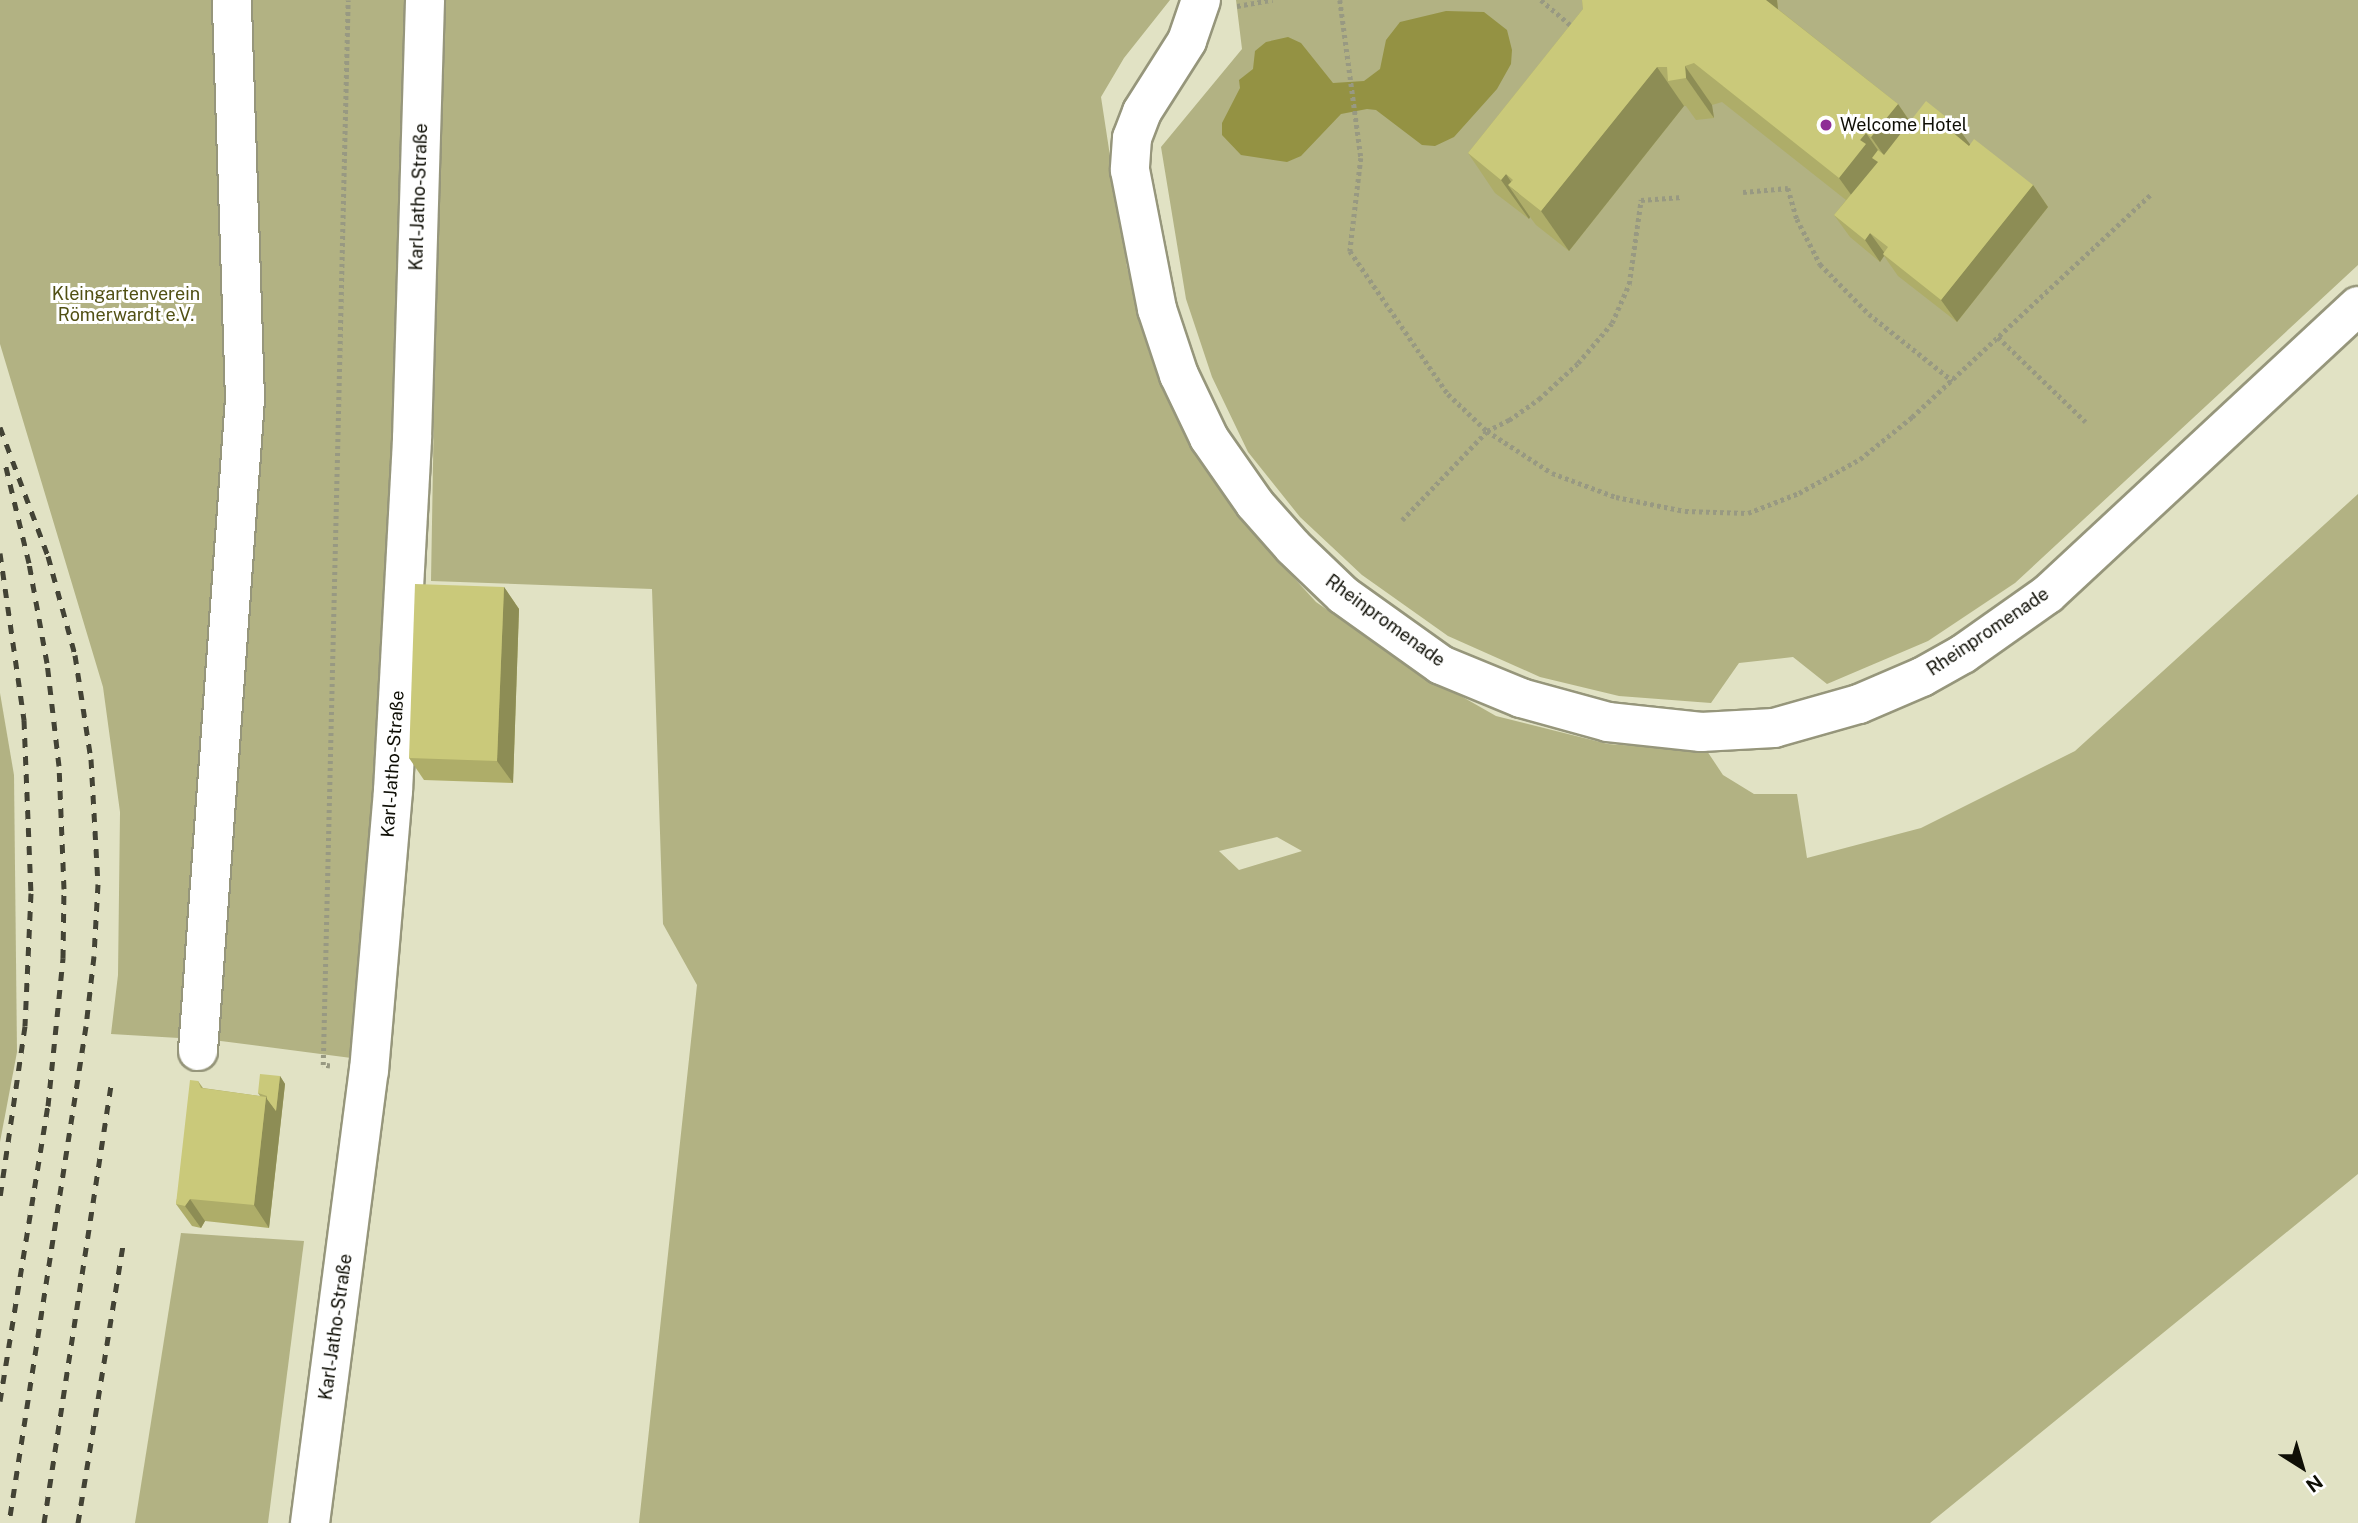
<!DOCTYPE html>
<meta charset="utf-8">
<style>
body{margin:0}
#map{position:relative;width:2358px;height:1523px;overflow:hidden;background:#e1e2c4;font-family:"Public Sans",sans-serif}
div>[style]{position:absolute}
.green>*{inset:0;background:#b2b283}
.water>*{inset:0;background:#949243}
.path>*{height:4.5px;margin-top:-2.25px;transform-origin:0;background:repeating-linear-gradient(90deg,#989982 0 3.5px,transparent 0 7px)}
.roads{filter:drop-shadow(2px 0 #96967b) drop-shadow(-2px 0 #96967b) drop-shadow(0 2px #96967b) drop-shadow(0 -2px #96967b)}
.minor>*{height:38px;margin:-19px;padding:0 19px;transform-origin:19px;border-radius:19px;background:#fff}
.rail>*{height:5px;margin-top:-2.5px;transform-origin:0;background:repeating-linear-gradient(90deg,#434335 0 9px,transparent 0 18px)}
.wall>*{inset:0;background:#aead69}
.shaded-wall>*{inset:0;background:#8d8d55}
.building>*{inset:0;background:#cac97a}
.dots>*{width:19px;height:19px;translate:-50% -50%;box-sizing:border-box;border:4px solid #fff;border-radius:50%}
span{translate:-50% -50%;white-space:nowrap;text-align:center;line-height:1.15;-webkit-text-stroke:6px #fff;paint-order:stroke}
.poi-label{font-size:18px;color:#0f0f06}
.left{translate:0 -50%;text-align:left}
.street-label{font-size:18px;color:#0f0f06}
.park-label{font-size:18px;color:#515014}
.north{position:absolute;left:2267px;top:1432px;width:70px;height:70px;-webkit-text-stroke:5px #fff;paint-order:stroke;rotate:143deg;font-size:19px;font-weight:700;line-height:28px;text-align:center;color:#0f0f06}
.north::after{content:'';display:block;margin:auto;width:24px;height:32px;background:#0f0f06;clip-path:polygon(50% 0,100% 100%,50% 72%,0 100%)}
</style>
<div id="map">
<div class="green">
<div style="clip-path:polygon(0 0,412px 0,400px 405px,359px 1059px,213px 1040px,111px 1034px,118px 975px,120px 812px,103px 687px,0 344px)"></div>
<div style="clip-path:polygon(evenodd,441px 0,1170px 0,1124px 58px,1101px 97px,1127px 267px,1149px 352px,1181px 425px,1240px 519px,1316px 602px,1410px 667px,1496px 716px,1608px 744px,1707px 751px,1723px 775px,1754px 794px,1797px 794px,1807px 858px,1921px 828px,2075px 751px,2358px 494px,2358px 1174px,1930px 1523px,639px 1523px,697px 985px,663px 924px,652px 589px,431px 581px,441px 0,1277px 837px,1302px 851px,1239px 870px,1219px 851px,1277px 837px)"></div>
<div style="clip-path:polygon(1236px 0,2358px 0,2358px 265px,2015px 583px,1928px 641px,1827px 684px,1793px 657px,1739px 663px,1711px 703px,1619px 696px,1540px 677px,1448px 636px,1362px 575px,1300px 517px,1248px 452px,1212px 377px,1186px 299px,1161px 147px,1242px 49px)"></div>
<div style="clip-path:polygon(0 693px,14px 775px,17px 1052px,0 1142px)"></div>
<div style="clip-path:polygon(181px 1233px,304px 1241px,268px 1523px,135px 1523px)"></div>
</div>
<div class="water">
<div style="clip-path:polygon(1446px 11px,1484px 12px,1507px 30px,1512px 50px,1511px 64px,1497px 89px,1454px 137px,1435px 146px,1422px 145px,1376px 110px,1367px 109px,1341px 114px,1301px 156px,1287px 162px,1241px 155px,1222px 135px,1222px 123px,1240px 88px,1239px 80px,1253px 69px,1255px 51px,1266px 42px,1288px 37px,1301px 43px,1333px 83px,1364px 81px,1380px 69px,1386px 40px,1400px 22px)"></div>
</div>
<div class="path">
<div style="left:1340px;top:0;width:159px;rotate:82.4deg"></div>
<div style="left:1361px;top:158px;width:94px;rotate:96.7deg"></div>
<div style="left:1350px;top:251px;width:173px;rotate:55.6deg"></div>
<div style="left:1448px;top:394px;width:54px;rotate:43.5deg"></div>
<div style="left:1487px;top:431px;width:77px;rotate:32.9deg"></div>
<div style="left:1552px;top:473px;width:68px;rotate:20.6deg"></div>
<div style="left:1616px;top:497px;width:70px;rotate:11.5deg"></div>
<div style="left:1685px;top:511px;width:63px;rotate:1.8deg"></div>
<div style="left:1748px;top:513px;width:55px;rotate:-21.4deg"></div>
<div style="left:1799px;top:493px;width:70px;rotate:-29.1deg"></div>
<div style="left:1860px;top:459px;width:67px;rotate:-38.9deg"></div>
<div style="left:1912px;top:417px;width:328px;rotate:-43deg"></div>
<div style="left:1541px;top:0;width:42px;rotate:40.2deg"></div>
<div style="left:1237px;top:6px;width:36px;rotate:-10deg"></div>
<div style="left:1743px;top:192px;width:45px;rotate:-5.1deg"></div>
<div style="left:1788px;top:188px;width:32px;rotate:74deg"></div>
<div style="left:1797px;top:219px;width:51px;rotate:62.9deg"></div>
<div style="left:1820px;top:264px;width:70px;rotate:45.6deg"></div>
<div style="left:1869px;top:314px;width:107px;rotate:38.6deg"></div>
<div style="left:1998px;top:337px;width:122px;rotate:44deg"></div>
<div style="left:1402px;top:520px;width:123px;rotate:-46.3deg"></div>
<div style="left:1487px;top:431px;width:25px;rotate:-27deg"></div>
<div style="left:1509px;top:420px;width:37px;rotate:-35deg"></div>
<div style="left:1539px;top:399px;width:53px;rotate:-42.7deg"></div>
<div style="left:1578px;top:363px;width:52px;rotate:-49.6deg"></div>
<div style="left:1612px;top:323px;width:43px;rotate:-66.4deg"></div>
<div style="left:1629px;top:284px;width:85px;rotate:-81.9deg"></div>
<div style="left:1641px;top:200px;width:41px;rotate:-4.2deg"></div>
<div style="left:330px;top:1066px;width:7px;rotate:-172deg"></div>
<div style="left:323px;top:1065px;width:1065px;rotate:-88.66deg"></div>
</div>
<div class="roads">
<div class="minor">
<div style="left:1201px;top:0;width:43px;rotate:108.9deg"></div>
<div style="left:1187px;top:41px;width:84px;rotate:122.4deg"></div>
<div style="left:1142px;top:112px;width:28px;rotate:111deg"></div>
<div style="left:1132px;top:138px;width:32px;rotate:94deg"></div>
<div style="left:1130px;top:170px;width:142px;rotate:79deg"></div>
<div style="left:1157px;top:309px;width:70px;rotate:71.6deg"></div>
<div style="left:1179px;top:375px;width:70px;rotate:64.5deg"></div>
<div style="left:1209px;top:438px;width:80px;rotate:55.1deg"></div>
<div style="left:1255px;top:504px;width:57px;rotate:48.5deg"></div>
<div style="left:1293px;top:547px;width:69px;rotate:43.8deg"></div>
<div style="left:1343px;top:595px;width:120px;rotate:35.5deg"></div>
<div style="left:1441px;top:665px;width:87px;rotate:22.4deg"></div>
<div style="left:1521px;top:698px;width:90px;rotate:15.4deg"></div>
<div style="left:1608px;top:722px;width:94px;rotate:6.1deg"></div>
<div style="left:1701px;top:732px;width:73px;rotate:-3.1deg"></div>
<div style="left:1774px;top:728px;width:88px;rotate:-15.8deg"></div>
<div style="left:1859px;top:704px;width:69px;rotate:-23.2deg"></div>
<div style="left:1922px;top:677px;width:47px;rotate:-29.3deg"></div>
<div style="left:1963px;top:654px;width:104px;rotate:-35.2deg"></div>
<div style="left:2048px;top:594px;width:423px;rotate:-42.9deg"></div>
<div style="left:198px;top:1051px;width:654px;rotate:-85.88deg"></div>
<div style="left:245px;top:399px;width:399px;rotate:-91.9deg"></div>
<div style="left:310px;top:1523px;width:456px;rotate:-82.6deg"></div>
<div style="left:369px;top:1071px;width:281px;rotate:-85.1deg"></div>
<div style="left:393px;top:791px;width:353px;rotate:-86.9deg"></div>
<div style="left:412px;top:439px;width:439px;rotate:-88.3deg"></div>
</div>
</div>
<div class="rail">
<div style="left:0;top:427px;width:138px;rotate:69.6deg"></div>
<div style="left:48px;top:556px;width:103px;rotate:74.7deg"></div>
<div style="left:75px;top:655px;width:105px;rotate:81.3deg"></div>
<div style="left:91px;top:759px;width:125px;rotate:86.8deg"></div>
<div style="left:98px;top:884px;width:72px;rotate:93.2deg"></div>
<div style="left:94px;top:956px;width:70px;rotate:96.5deg"></div>
<div style="left:86px;top:1026px;width:503px;rotate:98.81deg"></div>
<div style="left:0;top:553px;width:169px;rotate:81.8deg"></div>
<div style="left:24px;top:720px;width:173px;rotate:87.7deg"></div>
<div style="left:31px;top:893px;width:133px;rotate:92.6deg"></div>
<div style="left:25px;top:1026px;width:174px;rotate:98.3deg"></div>
<div style="left:0;top:1401px;width:299px;rotate:-80.8deg"></div>
<div style="left:48px;top:1106px;width:149px;rotate:-84.2deg"></div>
<div style="left:63px;top:958px;width:69px;rotate:-89.2deg"></div>
<div style="left:64px;top:889px;width:123px;rotate:-92.3deg"></div>
<div style="left:59px;top:766px;width:104px;rotate:-96.6deg"></div>
<div style="left:47px;top:663px;width:102px;rotate:-100.2deg"></div>
<div style="left:29px;top:563px;width:107px;rotate:-103.5deg"></div>
<div style="left:44px;top:1523px;width:444px;rotate:-81.3deg"></div>
<div style="left:78px;top:1523px;width:281px;rotate:-80.8deg"></div>
</div>
<div class="wall">
<div style="clip-path:polygon(1582px 0,1777px 0,1778px 9px,1898px 104px,1910px 121px,1970px 144px,2033px 185px,2048px 207px,1957px 322px,1898px 276px,1884px 256px,1880px 262px,1850px 237px,1834px 215px,1846px 200px,1722px 102px,1712px 105px,1714px 118px,1696px 120px,1686px 106px,1684px 106px,1569px 251px,1536px 225px,1530px 217px,1529px 219px,1495px 193px,1468px 153px,1583px 9px)"></div>
<div style="clip-path:polygon(504px 587px,519px 609px,513px 783px,424px 780px,409px 758px)"></div>
<div style="clip-path:polygon(280px 1076px,285px 1084px,269px 1228px,205px 1221px,201px 1228px,192px 1226px,176px 1204px,198px 1081px,203px 1088px,260px 1096px,258px 1093px)"></div>
</div>
<div class="shaded-wall">
<div style="clip-path:polygon(1760px 0,1777px 0,1780px 28px)"></div>
<div style="clip-path:polygon(1685px 66px,1712px 105px,1714px 118px,1686px 78px)"></div>
<div style="clip-path:polygon(1657px 67px,1684px 106px,1569px 251px,1541px 211px)"></div>
<div style="clip-path:polygon(1898px 104px,1925px 144px,1899px 177px,1871px 137px)"></div>
<div style="clip-path:polygon(1956px 125px,1972px 147px,1966px 153px,1951px 131px)"></div>
<div style="clip-path:polygon(1866px 133px,1893px 172px,1867px 217px,1839px 178px,1860px 140px)"></div>
<div style="clip-path:polygon(1506px 174px,1519px 194px,1508px 185px,1530px 217px,1529px 219px,1501px 180px)"></div>
<div style="clip-path:polygon(2033px 185px,2048px 207px,1957px 322px,1941px 300px)"></div>
<div style="clip-path:polygon(1870px 233px,1886px 255px,1883px 254px,1884px 256px,1880px 262px,1865px 240px)"></div>
<div style="clip-path:polygon(504px 587px,519px 609px,513px 783px,497px 761px)"></div>
<div style="clip-path:polygon(280px 1076px,285px 1084px,269px 1228px,254px 1205px,266px 1097px,276px 1111px)"></div>
<div style="clip-path:polygon(190px 1199px,205px 1221px,201px 1228px,185px 1206px)"></div>
</div>
<div class="building">
<div style="clip-path:polygon(1582px 0,1766px 0,1898px 104px,1871px 137px,1866px 133px,1860px 140px,1866px 144px,1839px 178px,1694px 63px,1685px 66px,1686px 78px,1668px 81px,1667px 67px,1657px 67px,1541px 211px,1508px 185px,1513px 180px,1506px 174px,1501px 180px,1468px 153px,1583px 9px)"></div>
<div style="clip-path:polygon(1926px 101px,1956px 125px,1951px 131px,1969px 146px,1974px 139px,2033px 185px,1941px 300px,1883px 254px,1888px 247px,1870px 233px,1865px 240px,1834px 215px,1878px 162px,1872px 158px,1878px 150px,1884px 155px)"></div>
<div style="clip-path:polygon(415px 584px,504px 587px,497px 761px,409px 758px)"></div>
<div style="clip-path:polygon(260px 1074px,280px 1076px,276px 1111px,267px 1099px,267px 1096px,258px 1093px)"></div>
<div style="clip-path:polygon(190px 1080px,198px 1081px,201px 1088px,266px 1097px,254px 1205px,190px 1199px,185px 1206px,176px 1204px)"></div>
</div>
<div class="dots">
<div style="left:1826px;top:125px;background:#8e2d95"></div>
</div>
<div class="poi-label">
<span class="left" style="left:1840px;top:125px">Welcome Hotel</span>
</div>
<div class="street-label">
<span style="left:419px;top:197px;rotate:-88deg">Karl-Jatho-Straße</span>
<span style="left:1385px;top:621px;rotate:36deg">Rheinpromenade</span>
<span style="left:1988px;top:632px;rotate:-34deg">Rheinpromenade</span>
<span style="left:393px;top:764px;rotate:-86deg">Karl-Jatho-Straße</span>
<span style="left:336px;top:1327px;rotate:-82deg">Karl-Jatho-Straße</span>
</div>
<div class="park-label">
<span style="left:126px;top:305px">Kleingartenverein<br>Römerwardt e.V.</span>
</div>
<div class="north">N</div>
</div>
